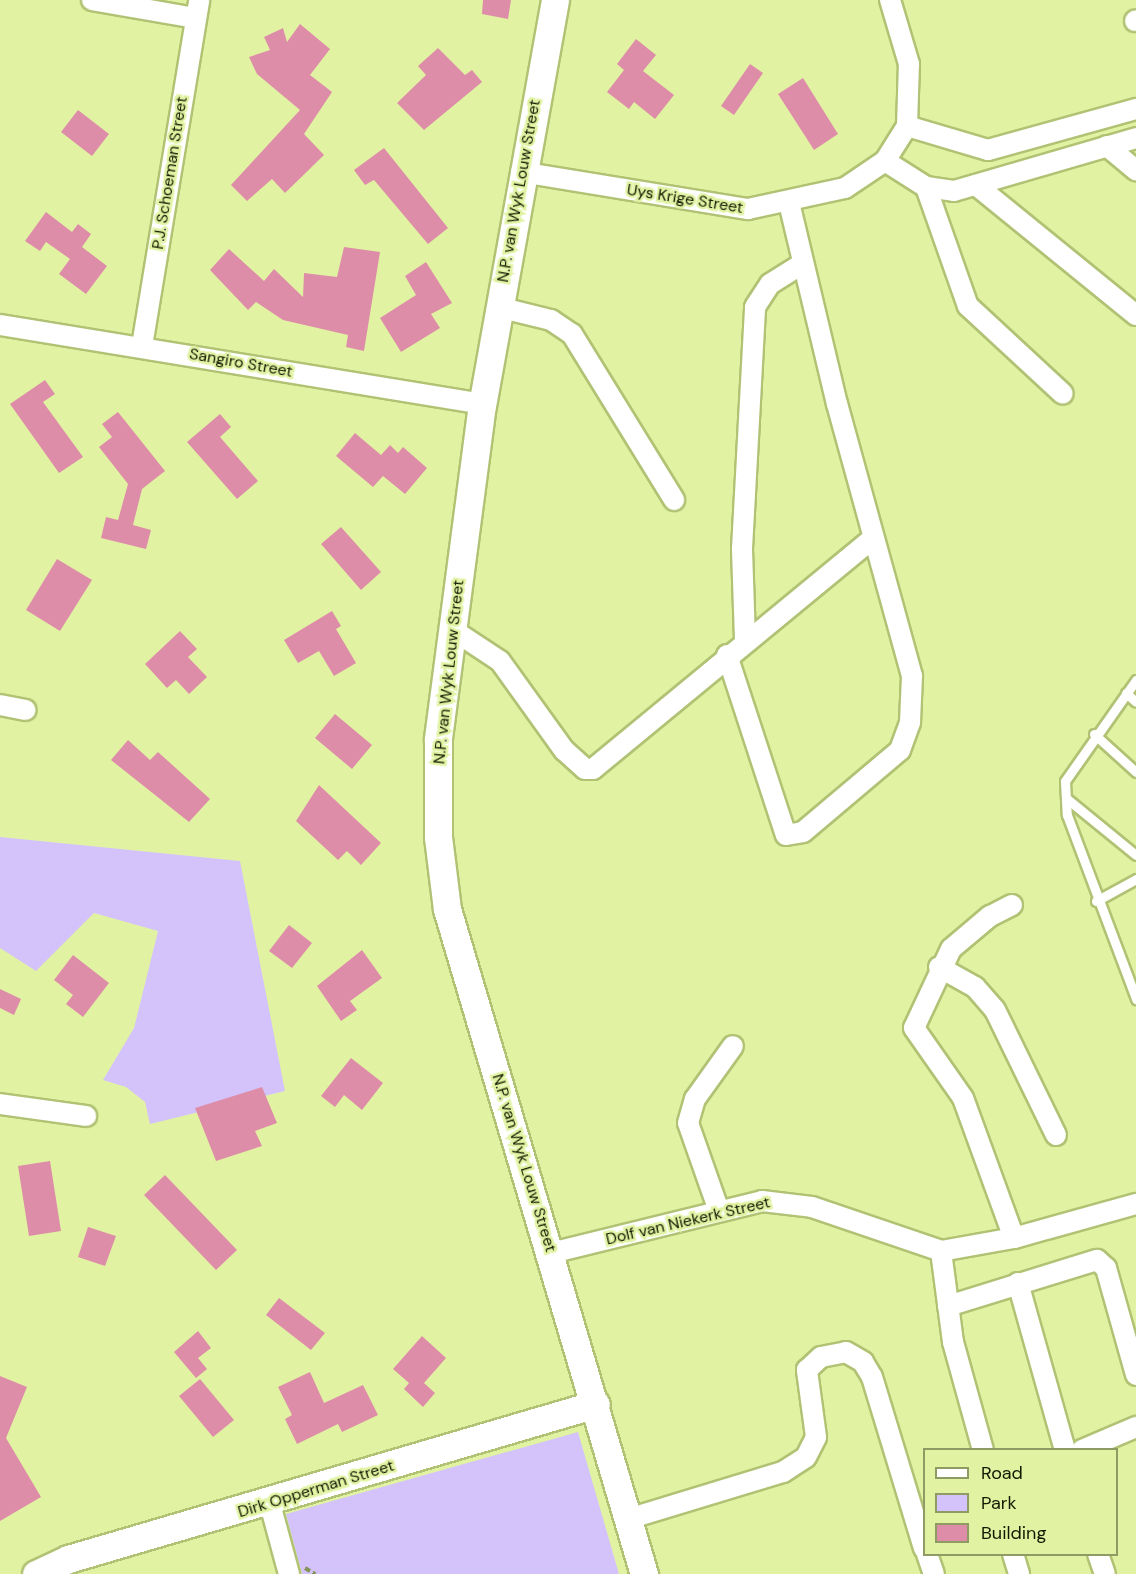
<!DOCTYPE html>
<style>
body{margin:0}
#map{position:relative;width:1136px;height:1574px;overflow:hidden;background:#e1f3a3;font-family:"DM Sans",sans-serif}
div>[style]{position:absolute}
.green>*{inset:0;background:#d4c3fb}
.building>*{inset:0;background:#de8da8}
.path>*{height:4px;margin-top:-2px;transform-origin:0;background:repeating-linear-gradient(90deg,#86935b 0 6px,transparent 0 9px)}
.roads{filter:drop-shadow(2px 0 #b1c274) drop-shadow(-2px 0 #b1c274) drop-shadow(0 2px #b1c274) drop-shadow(0 -2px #b1c274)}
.lane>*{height:9px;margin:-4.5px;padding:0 4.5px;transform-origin:4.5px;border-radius:4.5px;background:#fff}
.street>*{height:20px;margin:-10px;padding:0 10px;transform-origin:10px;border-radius:10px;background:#fff}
.secondary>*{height:27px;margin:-13.5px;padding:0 13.5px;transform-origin:13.5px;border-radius:13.5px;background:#fff}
span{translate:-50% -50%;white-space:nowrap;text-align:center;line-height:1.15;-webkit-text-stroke:5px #e1f3a3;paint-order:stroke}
.street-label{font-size:16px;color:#131800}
.legend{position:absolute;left:923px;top:1448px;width:195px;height:108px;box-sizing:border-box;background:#e1f3a3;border:2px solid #8f9b62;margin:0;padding:8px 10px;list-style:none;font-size:18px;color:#131800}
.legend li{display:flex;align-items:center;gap:12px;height:30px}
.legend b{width:30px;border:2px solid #8f9b62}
</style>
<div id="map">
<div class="green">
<div style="clip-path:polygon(0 837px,240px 861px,285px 1091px,150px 1124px,145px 1102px,126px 1087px,103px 1080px,134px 1028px,158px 931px,94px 913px,36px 971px,0 948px)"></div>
<div style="clip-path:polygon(578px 1432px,619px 1574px,302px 1574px,286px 1514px)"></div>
</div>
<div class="building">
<div style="clip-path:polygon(483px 0,511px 0,508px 19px,482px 14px)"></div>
<div style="clip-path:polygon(300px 24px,330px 49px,310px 75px,332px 92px,304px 134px,324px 155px,285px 193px,272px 179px,247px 201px,231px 185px,300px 110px,257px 74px,249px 57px,270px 50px,264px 37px,283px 28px,287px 42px)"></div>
<div style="clip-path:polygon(636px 39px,656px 55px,643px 71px,674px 95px,655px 119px,634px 102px,629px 109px,607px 92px,624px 70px,617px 64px)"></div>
<div style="clip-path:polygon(438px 48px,465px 75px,472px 70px,482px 82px,424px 130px,397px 103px,426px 75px,418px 66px)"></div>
<div style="clip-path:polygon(750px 64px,763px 73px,734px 115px,721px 106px)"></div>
<div style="clip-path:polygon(803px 78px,838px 134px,814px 150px,778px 94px)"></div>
<div style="clip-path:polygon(78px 110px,109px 134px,92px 156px,61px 132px)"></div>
<div style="clip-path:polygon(384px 148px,448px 228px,428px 244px,374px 180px,365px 185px,354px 170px)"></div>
<div style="clip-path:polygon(46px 212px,72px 232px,78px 224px,91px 234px,82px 247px,107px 266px,86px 294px,59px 274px,70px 259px,46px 242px,40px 251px,25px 241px)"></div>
<div style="clip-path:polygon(344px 247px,380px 252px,364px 351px,346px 347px,348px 335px,283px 320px,256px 302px,248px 310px,210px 270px,229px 249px,264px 281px,274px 269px,303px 297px,304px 273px,337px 277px)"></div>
<div style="clip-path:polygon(426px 262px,452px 303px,431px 314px,440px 328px,401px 352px,380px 318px,416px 295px,405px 276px)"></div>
<div style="clip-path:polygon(45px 380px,55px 394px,43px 402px,83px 457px,59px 473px,10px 404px)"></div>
<div style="clip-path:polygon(118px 412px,165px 471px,142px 489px,133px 525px,151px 530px,146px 549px,101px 538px,106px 517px,118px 520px,128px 484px,99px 447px,112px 437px,102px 424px)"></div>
<div style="clip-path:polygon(220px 414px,231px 427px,220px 437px,258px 481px,237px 499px,187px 442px)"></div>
<div style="clip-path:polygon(355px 433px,381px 455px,390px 445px,398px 453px,403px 447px,427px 468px,405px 494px,383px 476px,373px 487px,336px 456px)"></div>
<div style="clip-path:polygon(341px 527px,381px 572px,361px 590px,321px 544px)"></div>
<div style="clip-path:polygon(57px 559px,92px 580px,60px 631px,26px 610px)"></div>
<div style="clip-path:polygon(332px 611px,341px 626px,336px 629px,356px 663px,334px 676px,319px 651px,298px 663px,284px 640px)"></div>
<div style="clip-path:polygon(180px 631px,197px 649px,188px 657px,207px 677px,189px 694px,176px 680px,167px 688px,145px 664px)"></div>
<div style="clip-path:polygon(335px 714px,372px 745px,352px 769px,315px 738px)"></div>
<div style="clip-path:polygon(128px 740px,150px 760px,158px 752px,210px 799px,189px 822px,111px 760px)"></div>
<div style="clip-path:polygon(319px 785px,381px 843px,361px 865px,347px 851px,338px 860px,296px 821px)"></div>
<div style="clip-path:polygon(289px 925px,312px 943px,292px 968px,269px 951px)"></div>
<div style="clip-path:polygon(362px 950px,382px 978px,350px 1001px,357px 1010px,341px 1021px,317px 986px)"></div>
<div style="clip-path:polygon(73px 955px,109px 983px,83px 1017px,66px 1004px,73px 995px,54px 980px)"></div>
<div style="clip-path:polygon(0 989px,21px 999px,14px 1015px,0 1008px)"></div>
<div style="clip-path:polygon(351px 1058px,383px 1083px,362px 1110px,344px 1095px,335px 1107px,321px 1096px)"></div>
<div style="clip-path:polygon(262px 1087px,277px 1123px,255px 1131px,262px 1146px,216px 1161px,195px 1108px)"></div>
<div style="clip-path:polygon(50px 1161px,61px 1231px,29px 1236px,18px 1166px)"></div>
<div style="clip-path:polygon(165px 1175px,237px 1250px,216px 1270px,144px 1195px)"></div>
<div style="clip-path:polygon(88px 1227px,116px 1236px,105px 1266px,78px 1257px)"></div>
<div style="clip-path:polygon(279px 1298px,325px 1333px,311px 1350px,266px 1315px)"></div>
<div style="clip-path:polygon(198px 1331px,211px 1348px,198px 1358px,207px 1369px,196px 1378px,174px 1352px)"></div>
<div style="clip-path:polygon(422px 1336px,446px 1358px,424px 1383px,435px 1393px,423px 1407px,404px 1389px,409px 1383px,393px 1369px)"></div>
<div style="clip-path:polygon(310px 1372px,324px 1403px,363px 1385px,378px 1415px,342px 1432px,338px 1424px,297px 1444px,285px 1419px,292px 1415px,278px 1387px)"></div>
<div style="clip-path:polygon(0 1376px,27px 1387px,6px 1438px,41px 1497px,0 1521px)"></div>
<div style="clip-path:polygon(200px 1379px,234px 1420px,213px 1437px,179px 1396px)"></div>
</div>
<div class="path">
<div style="left:305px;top:1568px;width:12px;rotate:31deg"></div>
</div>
<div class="roads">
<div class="lane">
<div style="left:1136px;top:680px;width:123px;rotate:125.1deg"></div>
<div style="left:1065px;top:781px;width:34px;rotate:87deg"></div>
<div style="left:1067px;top:815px;width:197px;rotate:69.4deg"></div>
<div style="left:1126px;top:693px;width:13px;rotate:42deg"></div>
<div style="left:1094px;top:734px;width:57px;rotate:42.1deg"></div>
<div style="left:1066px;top:798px;width:90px;rotate:39.2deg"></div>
<div style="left:1096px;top:901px;width:46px;rotate:-28.8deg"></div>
</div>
<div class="street">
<div style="left:92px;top:0;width:105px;rotate:9.9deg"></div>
<div style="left:1135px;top:21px;width:1px;rotate:-45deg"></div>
<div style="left:907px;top:126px;width:84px;rotate:16.5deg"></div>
<div style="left:988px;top:150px;width:154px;rotate:-15.5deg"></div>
<div style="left:1107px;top:146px;width:38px;rotate:40deg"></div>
<div style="left:885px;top:161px;width:49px;rotate:32.4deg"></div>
<div style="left:926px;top:187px;width:28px;rotate:8deg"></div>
<div style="left:954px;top:191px;width:190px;rotate:-16.2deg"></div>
<div style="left:521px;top:172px;width:230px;rotate:9.3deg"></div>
<div style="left:748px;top:209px;width:99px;rotate:-12.2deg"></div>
<div style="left:845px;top:188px;width:48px;rotate:-34deg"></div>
<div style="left:885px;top:161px;width:41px;rotate:-57.8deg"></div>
<div style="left:907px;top:126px;width:62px;rotate:-88.2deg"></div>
<div style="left:909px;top:64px;width:67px;rotate:-106.5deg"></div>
<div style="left:976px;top:185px;width:206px;rotate:39.1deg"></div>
<div style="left:926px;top:187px;width:126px;rotate:70.6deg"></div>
<div style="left:968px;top:306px;width:129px;rotate:42.8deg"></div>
<div style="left:498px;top:307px;width:55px;rotate:13.8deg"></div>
<div style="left:551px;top:320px;width:25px;rotate:34deg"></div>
<div style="left:572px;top:334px;width:195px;rotate:58.4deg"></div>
<div style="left:0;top:325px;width:488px;rotate:9.3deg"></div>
<div style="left:142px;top:346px;width:351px;rotate:-80.6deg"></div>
<div style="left:453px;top:630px;width:56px;rotate:33.4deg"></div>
<div style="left:500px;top:661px;width:110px;rotate:54.3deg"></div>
<div style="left:564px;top:750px;width:28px;rotate:42deg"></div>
<div style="left:585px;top:769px;width:8px"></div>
<div style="left:593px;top:769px;width:362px;rotate:-39.5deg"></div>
<div style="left:745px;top:640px;width:91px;rotate:-91.9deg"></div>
<div style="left:742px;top:549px;width:242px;rotate:-86.9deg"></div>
<div style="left:755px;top:307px;width:27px;rotate:-57deg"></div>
<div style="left:770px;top:284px;width:39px;rotate:-32deg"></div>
<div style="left:727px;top:655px;width:189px;rotate:71.9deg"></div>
<div style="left:786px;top:835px;width:17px;rotate:-10deg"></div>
<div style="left:803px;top:832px;width:127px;rotate:-40.2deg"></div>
<div style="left:900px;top:750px;width:30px;rotate:-70deg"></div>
<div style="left:910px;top:722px;width:46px;rotate:-87.5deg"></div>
<div style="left:912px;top:676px;width:282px;rotate:-105.4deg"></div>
<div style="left:837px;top:404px;width:208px;rotate:-103.4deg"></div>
<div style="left:0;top:705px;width:26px;rotate:11deg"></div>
<div style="left:1012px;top:905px;width:25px;rotate:153deg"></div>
<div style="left:990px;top:916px;width:51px;rotate:139.8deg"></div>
<div style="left:951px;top:949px;width:87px;rotate:115.1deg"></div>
<div style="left:914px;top:1028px;width:85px;rotate:55deg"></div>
<div style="left:963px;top:1098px;width:149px;rotate:70deg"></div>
<div style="left:939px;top:967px;width:41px;rotate:29.1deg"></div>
<div style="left:975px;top:987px;width:30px;rotate:49deg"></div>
<div style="left:995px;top:1010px;width:139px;rotate:64deg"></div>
<div style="left:0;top:1104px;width:87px;rotate:7.9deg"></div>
<div style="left:719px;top:1211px;width:93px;rotate:-109.4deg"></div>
<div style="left:688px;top:1123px;width:25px;rotate:-74deg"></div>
<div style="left:695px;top:1099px;width:65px;rotate:-54.4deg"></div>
<div style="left:941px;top:1251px;width:92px;rotate:82.5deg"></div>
<div style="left:953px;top:1342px;width:112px;rotate:74.5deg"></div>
<div style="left:551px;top:1253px;width:217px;rotate:-13.8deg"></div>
<div style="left:762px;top:1201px;width:50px;rotate:6.8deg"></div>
<div style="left:812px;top:1207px;width:136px;rotate:18.8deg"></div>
<div style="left:941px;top:1251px;width:74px;rotate:-10.1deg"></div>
<div style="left:1014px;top:1238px;width:127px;rotate:-15.6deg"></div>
<div style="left:1018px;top:1283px;width:173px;rotate:74.3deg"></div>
<div style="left:948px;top:1306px;width:156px;rotate:-17.2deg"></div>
<div style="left:1097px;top:1260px;width:12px;rotate:42deg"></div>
<div style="left:1106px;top:1268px;width:111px;rotate:74.3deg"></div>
<div style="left:1082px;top:1450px;width:59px;rotate:-23.1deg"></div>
<div style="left:270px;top:1504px;width:73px;rotate:74.8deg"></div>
<div style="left:628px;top:1519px;width:162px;rotate:-16.9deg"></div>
<div style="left:783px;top:1472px;width:27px;rotate:-33deg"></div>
<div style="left:806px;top:1457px;width:22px;rotate:-63deg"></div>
<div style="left:816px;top:1437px;width:68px;rotate:-97.7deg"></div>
<div style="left:807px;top:1370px;width:19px;rotate:-43deg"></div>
<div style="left:821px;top:1357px;width:25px;rotate:-11deg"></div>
<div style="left:846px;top:1352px;width:20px;rotate:30deg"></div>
<div style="left:863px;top:1362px;width:17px;rotate:59deg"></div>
<div style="left:872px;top:1377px;width:179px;rotate:73.1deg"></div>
<div style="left:927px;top:1554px;width:21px;rotate:71deg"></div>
<div style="left:1013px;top:1554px;width:21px;rotate:73deg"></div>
<div style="left:1098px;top:1554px;width:21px;rotate:71deg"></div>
</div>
<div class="secondary">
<div style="left:555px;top:0;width:411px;rotate:100.2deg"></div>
<div style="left:482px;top:404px;width:339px;rotate:97.5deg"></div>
<div style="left:438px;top:740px;width:97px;rotate:90deg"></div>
<div style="left:438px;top:837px;width:73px;rotate:82.9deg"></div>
<div style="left:447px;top:909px;width:694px;rotate:73.5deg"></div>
<div style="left:36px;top:1574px;width:35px;rotate:-25deg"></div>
<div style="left:68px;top:1559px;width:550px;rotate:-16.36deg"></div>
</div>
</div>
<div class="street-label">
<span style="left:170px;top:173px;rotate:-81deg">P.J. Schoeman Street</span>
<span style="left:519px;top:191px;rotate:-80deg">N.P. van Wyk Louw Street</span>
<span style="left:685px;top:199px;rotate:9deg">Uys Krige Street</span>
<span style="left:241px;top:363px;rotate:10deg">Sangiro Street</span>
<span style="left:449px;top:672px;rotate:-84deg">N.P. van Wyk Louw Street</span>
<span style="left:524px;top:1163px;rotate:73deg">N.P. van Wyk Louw Street</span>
<span style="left:688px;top:1221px;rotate:-13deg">Dolf van Niekerk Street</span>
<span style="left:316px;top:1489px;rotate:-17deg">Dirk Opperman Street</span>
</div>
<ul class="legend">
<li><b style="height:8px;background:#fff"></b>Road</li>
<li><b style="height:16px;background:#d4c3fb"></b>Park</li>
<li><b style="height:16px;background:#de8da8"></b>Building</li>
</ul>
</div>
